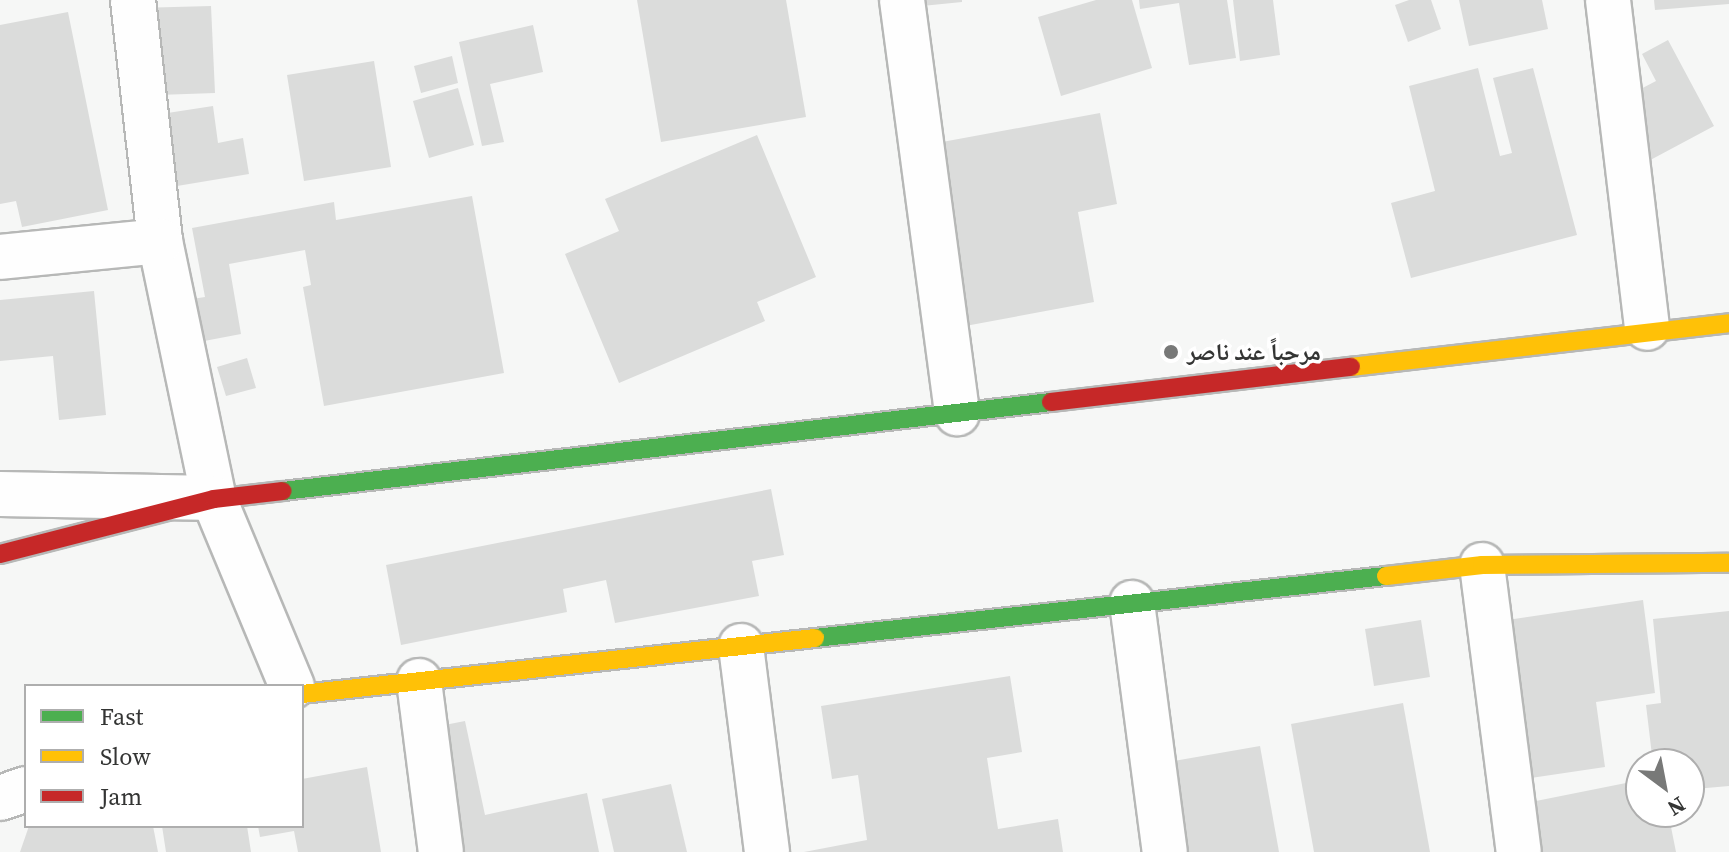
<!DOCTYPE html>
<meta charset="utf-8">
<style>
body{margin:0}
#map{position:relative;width:1729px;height:852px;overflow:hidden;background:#f6f7f6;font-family:"Source Serif 4","Noto Naskh Arabic",serif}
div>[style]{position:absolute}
.building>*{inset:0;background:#dbdcdb}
.roads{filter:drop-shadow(2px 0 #b7b8b7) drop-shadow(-2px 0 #b7b8b7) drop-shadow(0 2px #b7b8b7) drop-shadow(0 -2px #b7b8b7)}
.street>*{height:44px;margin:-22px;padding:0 22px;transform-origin:22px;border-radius:22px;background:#fefefe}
.fast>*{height:18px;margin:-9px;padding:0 9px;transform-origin:9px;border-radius:9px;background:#4caf50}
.slow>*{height:18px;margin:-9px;padding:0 9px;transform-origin:9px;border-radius:9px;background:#ffc107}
.jam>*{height:18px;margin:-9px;padding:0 9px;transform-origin:9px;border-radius:9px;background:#c62828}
.dots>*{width:22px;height:22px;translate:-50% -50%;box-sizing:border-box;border:4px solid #fff;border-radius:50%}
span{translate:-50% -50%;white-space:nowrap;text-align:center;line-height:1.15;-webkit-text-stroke:7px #fff;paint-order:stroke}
.poi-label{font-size:24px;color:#343534;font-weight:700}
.left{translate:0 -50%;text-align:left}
.legend{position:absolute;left:24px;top:684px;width:280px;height:144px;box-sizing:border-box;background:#fff;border:2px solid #aeaeae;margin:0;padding:10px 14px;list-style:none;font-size:24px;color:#343534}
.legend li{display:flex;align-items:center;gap:16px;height:40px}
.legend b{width:40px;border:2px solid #aeaeae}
.north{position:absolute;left:1625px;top:748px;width:80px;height:80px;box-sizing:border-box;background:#fff;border:2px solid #aeaeae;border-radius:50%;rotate:148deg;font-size:22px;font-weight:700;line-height:32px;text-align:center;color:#343534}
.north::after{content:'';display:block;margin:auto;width:28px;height:36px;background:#787978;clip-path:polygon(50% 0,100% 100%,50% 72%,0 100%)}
</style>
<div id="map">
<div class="building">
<div style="clip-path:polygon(637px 0,786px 0,806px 117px,661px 142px)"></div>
<div style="clip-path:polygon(911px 0,962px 0,962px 2px,912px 7px)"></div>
<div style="clip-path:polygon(1096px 0,1132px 0,1152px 68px,1061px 96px,1038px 17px)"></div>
<div style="clip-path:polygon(1139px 0,1227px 0,1236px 58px,1189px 65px,1179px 3px,1140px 9px)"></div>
<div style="clip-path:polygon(1233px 0,1273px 0,1280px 55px,1240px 61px)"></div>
<div style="clip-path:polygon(1409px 0,1431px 0,1441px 29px,1408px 42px,1395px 5px)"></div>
<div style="clip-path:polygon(1459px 0,1542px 0,1548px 29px,1469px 46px)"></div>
<div style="clip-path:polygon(1654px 0,1729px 0,1729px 4px,1655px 10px)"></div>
<div style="clip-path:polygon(211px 6px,215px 93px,158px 95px,137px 8px)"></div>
<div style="clip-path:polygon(68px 12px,108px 210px,22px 227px,16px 201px,0 204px,0 25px)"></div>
<div style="clip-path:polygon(533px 25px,543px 72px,490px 84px,504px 142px,482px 146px,459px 42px)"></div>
<div style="clip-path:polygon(1668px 40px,1714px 126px,1641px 165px,1610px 105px,1656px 81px,1642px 54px)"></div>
<div style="clip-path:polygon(452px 56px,458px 83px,421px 93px,414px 66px)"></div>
<div style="clip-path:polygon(374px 61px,391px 167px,304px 181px,287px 75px)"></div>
<div style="clip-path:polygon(1478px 68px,1500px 156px,1512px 153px,1493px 78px,1533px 68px,1577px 235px,1411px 278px,1391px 203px,1435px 191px,1409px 86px)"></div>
<div style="clip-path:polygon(458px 88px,474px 145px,429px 158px,413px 101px)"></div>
<div style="clip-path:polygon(213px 106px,218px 143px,243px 138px,249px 174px,159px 189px,148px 116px)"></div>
<div style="clip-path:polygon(1100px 113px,1117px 204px,1078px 212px,1094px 302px,949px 329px,915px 147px)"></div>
<div style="clip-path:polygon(757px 135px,816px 277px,757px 302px,765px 321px,619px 383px,565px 254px,619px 231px,605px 199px)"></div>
<div style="clip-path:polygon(472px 196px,504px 373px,324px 406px,303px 287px,311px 285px,305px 250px,229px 264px,241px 334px,199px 342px,192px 299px,205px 297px,192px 228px,334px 202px,336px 220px)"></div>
<div style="clip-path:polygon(94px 291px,106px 415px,59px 420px,53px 356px,0 361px,0 300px)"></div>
<div style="clip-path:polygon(247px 358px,256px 388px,226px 396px,217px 367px)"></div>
<div style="clip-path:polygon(771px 489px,784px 555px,752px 561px,759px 596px,615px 623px,606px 580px,563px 589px,567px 612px,401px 645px,386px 565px)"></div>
<div style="clip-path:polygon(1643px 600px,1655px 693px,1596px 702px,1605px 767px,1510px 781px,1493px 622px)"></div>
<div style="clip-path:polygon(1729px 611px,1729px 786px,1695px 789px,1691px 759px,1653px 764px,1646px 705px,1661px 703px,1653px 619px)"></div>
<div style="clip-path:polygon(1421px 620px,1430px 677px,1374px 686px,1365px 629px)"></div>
<div style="clip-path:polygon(1010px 676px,1022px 752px,987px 758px,998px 829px,1058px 819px,1063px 852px,804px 852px,867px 840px,858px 775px,832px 779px,821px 706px)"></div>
<div style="clip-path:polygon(1403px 703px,1430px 852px,1314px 852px,1291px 724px)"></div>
<div style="clip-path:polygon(465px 721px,485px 815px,587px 793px,599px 852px,444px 852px,419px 730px)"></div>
<div style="clip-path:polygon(1260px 746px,1279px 852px,1159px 852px,1145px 766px)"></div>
<div style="clip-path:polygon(367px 767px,381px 852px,298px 852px,294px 831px,260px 837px,258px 826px,302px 826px,302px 779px)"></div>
<div style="clip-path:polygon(1641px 780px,1641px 812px,1668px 812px,1676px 852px,1536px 852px,1526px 803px)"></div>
<div style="clip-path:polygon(671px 784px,687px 852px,614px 852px,602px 799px)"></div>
<div style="clip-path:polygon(29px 826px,153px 826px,158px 852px,20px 852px)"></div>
<div style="clip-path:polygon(162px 826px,247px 826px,251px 852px,166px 852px)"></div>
</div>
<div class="roads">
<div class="street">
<div style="left:133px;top:0;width:243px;rotate:83.6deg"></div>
<div style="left:160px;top:241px;width:264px;rotate:78.2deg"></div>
<div style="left:214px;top:499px;width:203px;rotate:67.4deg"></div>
<div style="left:902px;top:0;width:417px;rotate:82.4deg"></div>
<div style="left:1608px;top:0;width:330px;rotate:83.2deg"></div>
<div style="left:0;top:257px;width:161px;rotate:-5.7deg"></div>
<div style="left:0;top:494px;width:201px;rotate:1.1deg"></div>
<div style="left:1482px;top:565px;width:289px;rotate:82.7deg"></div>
<div style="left:1132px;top:603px;width:251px;rotate:82.5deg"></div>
<div style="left:741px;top:646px;width:208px;rotate:82.8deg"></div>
<div style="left:419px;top:681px;width:172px;rotate:82.7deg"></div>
<div style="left:0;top:798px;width:28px;rotate:-19deg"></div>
</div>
<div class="fast">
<div style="left:283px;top:491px;width:773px;rotate:-6.61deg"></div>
<div style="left:815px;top:638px;width:574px;rotate:-6.2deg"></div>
</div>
<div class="slow">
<div style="left:1351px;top:367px;width:381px;rotate:-6.6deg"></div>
<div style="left:1386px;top:576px;width:97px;rotate:-6.5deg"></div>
<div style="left:1482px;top:565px;width:247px;rotate:-0.5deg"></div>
<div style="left:302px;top:694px;width:516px;rotate:-6.23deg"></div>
</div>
<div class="jam">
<div style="left:1051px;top:402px;width:302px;rotate:-6.7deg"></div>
<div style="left:0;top:554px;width:221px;rotate:-14.4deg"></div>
<div style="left:214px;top:499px;width:69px;rotate:-6.6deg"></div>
</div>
</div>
<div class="dots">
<div style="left:1171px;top:352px;background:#787978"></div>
</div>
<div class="poi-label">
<span class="left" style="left:1187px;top:352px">مرحباً عند ناصر</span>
</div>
<ul class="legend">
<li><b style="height:10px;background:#4caf50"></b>Fast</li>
<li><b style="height:10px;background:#ffc107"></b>Slow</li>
<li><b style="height:10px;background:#c62828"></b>Jam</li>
</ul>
<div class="north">N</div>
</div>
